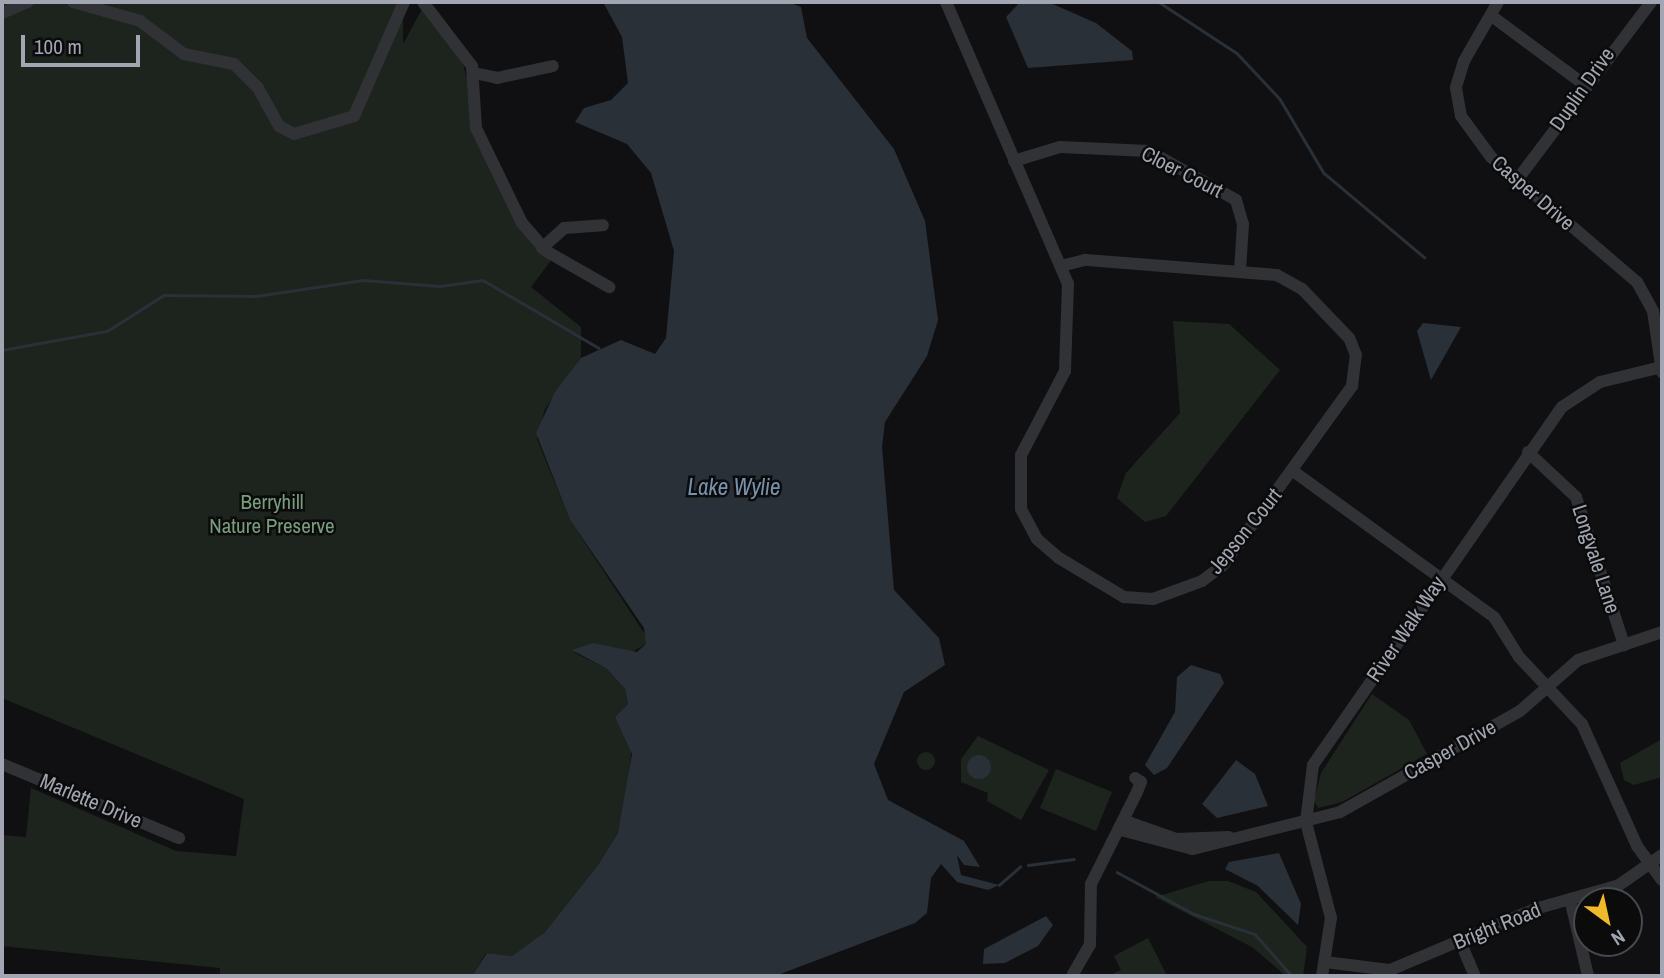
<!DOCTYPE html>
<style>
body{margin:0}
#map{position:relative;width:1664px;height:978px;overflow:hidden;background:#101012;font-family:"Archivo Narrow",sans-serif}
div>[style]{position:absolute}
.green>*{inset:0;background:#1d241e}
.round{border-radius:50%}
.water>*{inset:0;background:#293037}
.stream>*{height:2.5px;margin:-1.25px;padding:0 1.25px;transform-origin:1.25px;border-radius:1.25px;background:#293037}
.minor>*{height:12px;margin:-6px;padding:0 6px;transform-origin:6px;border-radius:6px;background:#313236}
span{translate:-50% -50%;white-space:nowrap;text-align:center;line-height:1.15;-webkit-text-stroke:5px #0b0b0c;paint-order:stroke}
.street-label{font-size:21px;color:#a1a6b2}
.park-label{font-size:21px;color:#789e7d}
.water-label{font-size:23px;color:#7891ae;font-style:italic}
.frame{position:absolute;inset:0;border:4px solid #a1a6b2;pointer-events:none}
.north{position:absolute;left:1573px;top:887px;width:70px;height:70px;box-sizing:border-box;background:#0b0b0c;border:2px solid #47494e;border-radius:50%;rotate:147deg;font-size:19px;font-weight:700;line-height:28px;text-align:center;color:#a1a6b2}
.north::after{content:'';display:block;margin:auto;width:24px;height:32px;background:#f0b92a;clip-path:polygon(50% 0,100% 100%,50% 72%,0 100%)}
.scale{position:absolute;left:21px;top:35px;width:119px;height:32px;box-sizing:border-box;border:4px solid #a1a6b2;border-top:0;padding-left:9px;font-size:21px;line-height:24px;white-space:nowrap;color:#a1a6b2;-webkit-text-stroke:5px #0b0b0c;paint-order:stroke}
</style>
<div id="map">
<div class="green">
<div style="clip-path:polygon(2px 2px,403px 2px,403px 44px,422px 9px,458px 45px,491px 169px,552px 259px,531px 287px,581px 327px,581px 358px,545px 409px,537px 439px,570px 520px,646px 636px,646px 644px,630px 653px,613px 647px,575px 653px,607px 669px,625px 689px,628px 704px,615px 717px,632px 743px,626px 802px,618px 833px,598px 865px,545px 932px,512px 956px,486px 953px,472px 976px,220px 976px,220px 968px,2px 946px,2px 835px,26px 837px,31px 788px,176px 851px,236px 856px,244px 799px,2px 698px)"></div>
<div style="clip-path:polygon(1173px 321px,1229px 324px,1280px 370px,1166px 516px,1145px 522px,1117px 498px,1126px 473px,1180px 413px)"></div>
<div style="clip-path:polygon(1372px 694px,1409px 720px,1427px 754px,1342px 802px,1318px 808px,1314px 801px,1321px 773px)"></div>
<div style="clip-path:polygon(978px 736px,1049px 770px,1021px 820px,987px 801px,988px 793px,961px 782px,961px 759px)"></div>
<div style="clip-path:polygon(1662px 739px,1662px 777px,1634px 785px,1624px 780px,1620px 763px)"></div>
<div class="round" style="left:917px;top:752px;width:18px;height:18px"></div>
<div style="clip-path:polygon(1056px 769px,1112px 792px,1096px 831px,1040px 808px)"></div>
<div style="clip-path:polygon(1209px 881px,1228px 881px,1256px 892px,1307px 947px,1303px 976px,1286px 976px,1252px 947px,1155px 897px)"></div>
<div style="clip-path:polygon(1148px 938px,1167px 976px,1109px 976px,1121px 970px,1114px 956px)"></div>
</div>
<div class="water">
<div style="clip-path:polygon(603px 2px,788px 2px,801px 7px,807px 38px,894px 149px,925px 221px,938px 320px,927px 356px,885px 422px,882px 447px,894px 590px,939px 638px,945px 665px,904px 692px,874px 764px,888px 800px,964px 841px,980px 867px,964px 865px,957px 855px,961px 875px,999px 885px,988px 890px,957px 882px,941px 864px,931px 878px,927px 913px,915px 923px,775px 976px,472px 976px,487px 953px,512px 956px,545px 932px,598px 865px,618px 833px,632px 754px,615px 717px,628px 704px,625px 689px,607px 669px,572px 650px,593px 643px,637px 652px,646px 644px,644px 628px,570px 520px,536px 433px,555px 392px,581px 358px,621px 340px,655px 354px,666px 338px,674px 251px,651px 173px,627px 144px,575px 122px,584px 108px,611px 100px,628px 83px,622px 37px)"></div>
<div style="clip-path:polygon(1020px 2px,1048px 2px,1096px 23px,1132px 51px,1133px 60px,1028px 68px,1006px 17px)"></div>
<div style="clip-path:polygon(1423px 323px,1461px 327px,1431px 380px,1417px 331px)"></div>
<div style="clip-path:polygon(1191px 665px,1220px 674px,1224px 683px,1167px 768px,1154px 775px,1145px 765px,1175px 712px,1177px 677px)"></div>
<div class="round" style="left:967px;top:755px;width:24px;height:24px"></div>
<div style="clip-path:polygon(1236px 760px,1255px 774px,1268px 806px,1217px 818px,1202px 804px)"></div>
<div style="clip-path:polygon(1279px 853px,1301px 904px,1298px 925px,1258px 886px,1225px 869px,1229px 862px)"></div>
<div style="clip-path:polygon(1046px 916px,1053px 925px,1038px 946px,1005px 963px,983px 964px,984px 949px)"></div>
</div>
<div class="stream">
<div style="left:1159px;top:2px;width:93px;rotate:33.2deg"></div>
<div style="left:1237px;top:53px;width:63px;rotate:46.9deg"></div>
<div style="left:1280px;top:99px;width:86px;rotate:59.3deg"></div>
<div style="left:1324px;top:173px;width:131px;rotate:40deg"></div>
<div style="left:2px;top:350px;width:107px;rotate:-10.3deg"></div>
<div style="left:107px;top:331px;width:67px;rotate:-32.3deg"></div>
<div style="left:164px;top:295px;width:92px;rotate:0.6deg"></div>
<div style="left:256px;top:296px;width:108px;rotate:-8.5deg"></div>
<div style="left:363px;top:280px;width:77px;rotate:4.5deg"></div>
<div style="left:440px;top:286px;width:43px;rotate:-7.9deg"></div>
<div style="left:483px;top:280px;width:134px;rotate:30.4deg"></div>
<div style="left:1028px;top:865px;width:46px;rotate:-7.4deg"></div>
<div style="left:1117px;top:872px;width:88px;rotate:28.6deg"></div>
<div style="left:1194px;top:914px;width:64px;rotate:18.2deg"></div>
<div style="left:1255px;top:934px;width:56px;rotate:48.6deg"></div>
<div style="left:999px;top:885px;width:28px;rotate:-41deg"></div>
</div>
<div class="minor">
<div style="left:73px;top:2px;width:70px;rotate:15.8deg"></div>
<div style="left:140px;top:21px;width:55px;rotate:36.9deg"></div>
<div style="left:184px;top:54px;width:51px;rotate:11.3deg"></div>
<div style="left:234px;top:64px;width:34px;rotate:45deg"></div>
<div style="left:258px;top:88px;width:43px;rotate:61.1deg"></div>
<div style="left:279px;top:126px;width:17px;rotate:28deg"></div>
<div style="left:294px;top:134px;width:63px;rotate:-16.7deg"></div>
<div style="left:354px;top:116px;width:124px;rotate:-66.3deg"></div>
<div style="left:423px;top:2px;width:81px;rotate:52.6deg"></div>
<div style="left:472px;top:66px;width:62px;rotate:86.3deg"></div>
<div style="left:476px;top:128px;width:106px;rotate:64.2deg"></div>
<div style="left:522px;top:223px;width:37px;rotate:49deg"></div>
<div style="left:546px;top:251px;width:73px;rotate:29.7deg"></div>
<div style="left:946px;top:2px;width:307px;rotate:66.6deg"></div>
<div style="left:1068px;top:284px;width:87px;rotate:92deg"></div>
<div style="left:1065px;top:371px;width:95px;rotate:117.6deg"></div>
<div style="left:1021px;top:455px;width:54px;rotate:90deg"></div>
<div style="left:1021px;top:509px;width:34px;rotate:62deg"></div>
<div style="left:1037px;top:539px;width:29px;rotate:41deg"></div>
<div style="left:1059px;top:558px;width:76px;rotate:31deg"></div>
<div style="left:1124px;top:597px;width:29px;rotate:4deg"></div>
<div style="left:1153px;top:599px;width:52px;rotate:-20.2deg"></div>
<div style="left:1202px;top:581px;width:26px;rotate:-37deg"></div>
<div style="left:1223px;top:565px;width:221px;rotate:-54.2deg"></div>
<div style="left:1352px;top:386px;width:31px;rotate:-83deg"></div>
<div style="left:1356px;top:355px;width:18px;rotate:-112deg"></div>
<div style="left:1349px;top:338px;width:68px;rotate:-133.8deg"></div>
<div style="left:1302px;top:289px;width:29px;rotate:-151deg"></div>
<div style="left:1277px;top:275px;width:193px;rotate:-175.5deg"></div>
<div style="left:1085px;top:260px;width:25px;rotate:166deg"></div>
<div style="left:1498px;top:2px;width:68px;rotate:120deg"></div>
<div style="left:1464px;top:61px;width:28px;rotate:107deg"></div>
<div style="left:1456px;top:88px;width:28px;rotate:80deg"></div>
<div style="left:1461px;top:116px;width:51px;rotate:53.8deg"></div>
<div style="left:1491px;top:157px;width:192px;rotate:40.6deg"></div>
<div style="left:1637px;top:282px;width:33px;rotate:61deg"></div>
<div style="left:1653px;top:311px;width:62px;rotate:81.6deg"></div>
<div style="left:2px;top:13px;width:28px;rotate:-23deg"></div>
<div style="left:1493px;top:17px;width:114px;rotate:36.5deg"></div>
<div style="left:474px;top:73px;width:24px;rotate:12deg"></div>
<div style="left:497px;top:78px;width:57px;rotate:-12.1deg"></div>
<div style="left:1014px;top:161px;width:48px;rotate:-16.9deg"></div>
<div style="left:1060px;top:147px;width:89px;rotate:2.6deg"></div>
<div style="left:1149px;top:151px;width:100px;rotate:29.4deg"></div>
<div style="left:1236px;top:200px;width:25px;rotate:74deg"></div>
<div style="left:1243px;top:224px;width:47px;rotate:93.7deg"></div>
<div style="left:1517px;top:180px;width:223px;rotate:-53deg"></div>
<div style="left:542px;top:248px;width:30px;rotate:-42deg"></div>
<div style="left:564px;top:228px;width:39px;rotate:-4deg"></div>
<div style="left:1528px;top:452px;width:66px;rotate:43.2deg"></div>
<div style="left:1576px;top:497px;width:156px;rotate:72deg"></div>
<div style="left:1293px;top:471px;width:248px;rotate:36deg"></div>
<div style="left:1494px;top:617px;width:47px;rotate:58deg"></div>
<div style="left:1519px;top:657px;width:92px;rotate:46.8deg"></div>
<div style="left:1582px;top:724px;width:134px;rotate:65.7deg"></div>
<div style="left:1637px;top:846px;width:42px;rotate:53.7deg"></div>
<div style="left:2px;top:764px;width:192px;rotate:22.7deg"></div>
<div style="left:1125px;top:821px;width:54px;rotate:19.4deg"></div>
<div style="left:1176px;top:839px;width:53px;rotate:-2.2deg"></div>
<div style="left:1121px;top:830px;width:74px;rotate:14.8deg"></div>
<div style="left:1193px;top:849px;width:152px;rotate:-14.1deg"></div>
<div style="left:1340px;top:812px;width:206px;rotate:-29.3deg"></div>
<div style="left:1520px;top:711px;width:77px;rotate:-41.3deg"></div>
<div style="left:1578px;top:660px;width:89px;rotate:-18.4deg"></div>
<div style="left:1570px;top:899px;width:79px;rotate:76.8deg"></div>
<div style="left:1460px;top:941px;width:38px;rotate:67deg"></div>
<div style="left:1325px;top:962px;width:65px;rotate:7deg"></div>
<div style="left:1390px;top:970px;width:157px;rotate:-22.8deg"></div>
<div style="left:1535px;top:909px;width:87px;rotate:-15.9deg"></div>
<div style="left:1619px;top:885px;width:52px;rotate:-34.9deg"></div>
<div style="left:1073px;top:974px;width:34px;rotate:-60deg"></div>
<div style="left:1090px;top:945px;width:61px;rotate:-89.1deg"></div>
<div style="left:1091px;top:884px;width:103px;rotate:-63.4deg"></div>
<div style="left:1137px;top:792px;width:11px;rotate:-68deg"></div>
<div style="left:1141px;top:782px;width:7px;rotate:-146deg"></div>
<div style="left:1322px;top:976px;width:59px;rotate:-81.2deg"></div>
<div style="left:1331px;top:918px;width:99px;rotate:-104.6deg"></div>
<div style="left:1306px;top:822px;width:57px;rotate:-83deg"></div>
<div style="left:1313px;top:765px;width:436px;rotate:-55.2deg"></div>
<div style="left:1562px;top:407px;width:45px;rotate:-33.3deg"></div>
<div style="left:1600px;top:382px;width:64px;rotate:-13.6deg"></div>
</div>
<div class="street-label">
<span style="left:1582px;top:89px;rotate:-55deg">Duplin Drive</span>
<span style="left:1182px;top:172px;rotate:27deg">Cloer Court</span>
<span style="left:1533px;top:193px;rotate:41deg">Casper Drive</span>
<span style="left:1245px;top:531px;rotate:-51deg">Jepson Court</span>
<span style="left:1596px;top:559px;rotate:72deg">Longvale Lane</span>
<span style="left:1406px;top:629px;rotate:-56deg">River Walk Way</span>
<span style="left:1450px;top:750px;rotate:-29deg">Casper Drive</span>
<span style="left:91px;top:801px;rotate:23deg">Marlette Drive</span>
<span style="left:1497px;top:926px;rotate:-22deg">Bright Road</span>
</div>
<div class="park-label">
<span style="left:272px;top:514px">Berryhill<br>Nature Preserve</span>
</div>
<div class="water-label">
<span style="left:734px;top:487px">Lake Wylie</span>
</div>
<div class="frame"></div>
<div class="north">N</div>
<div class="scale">100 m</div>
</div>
